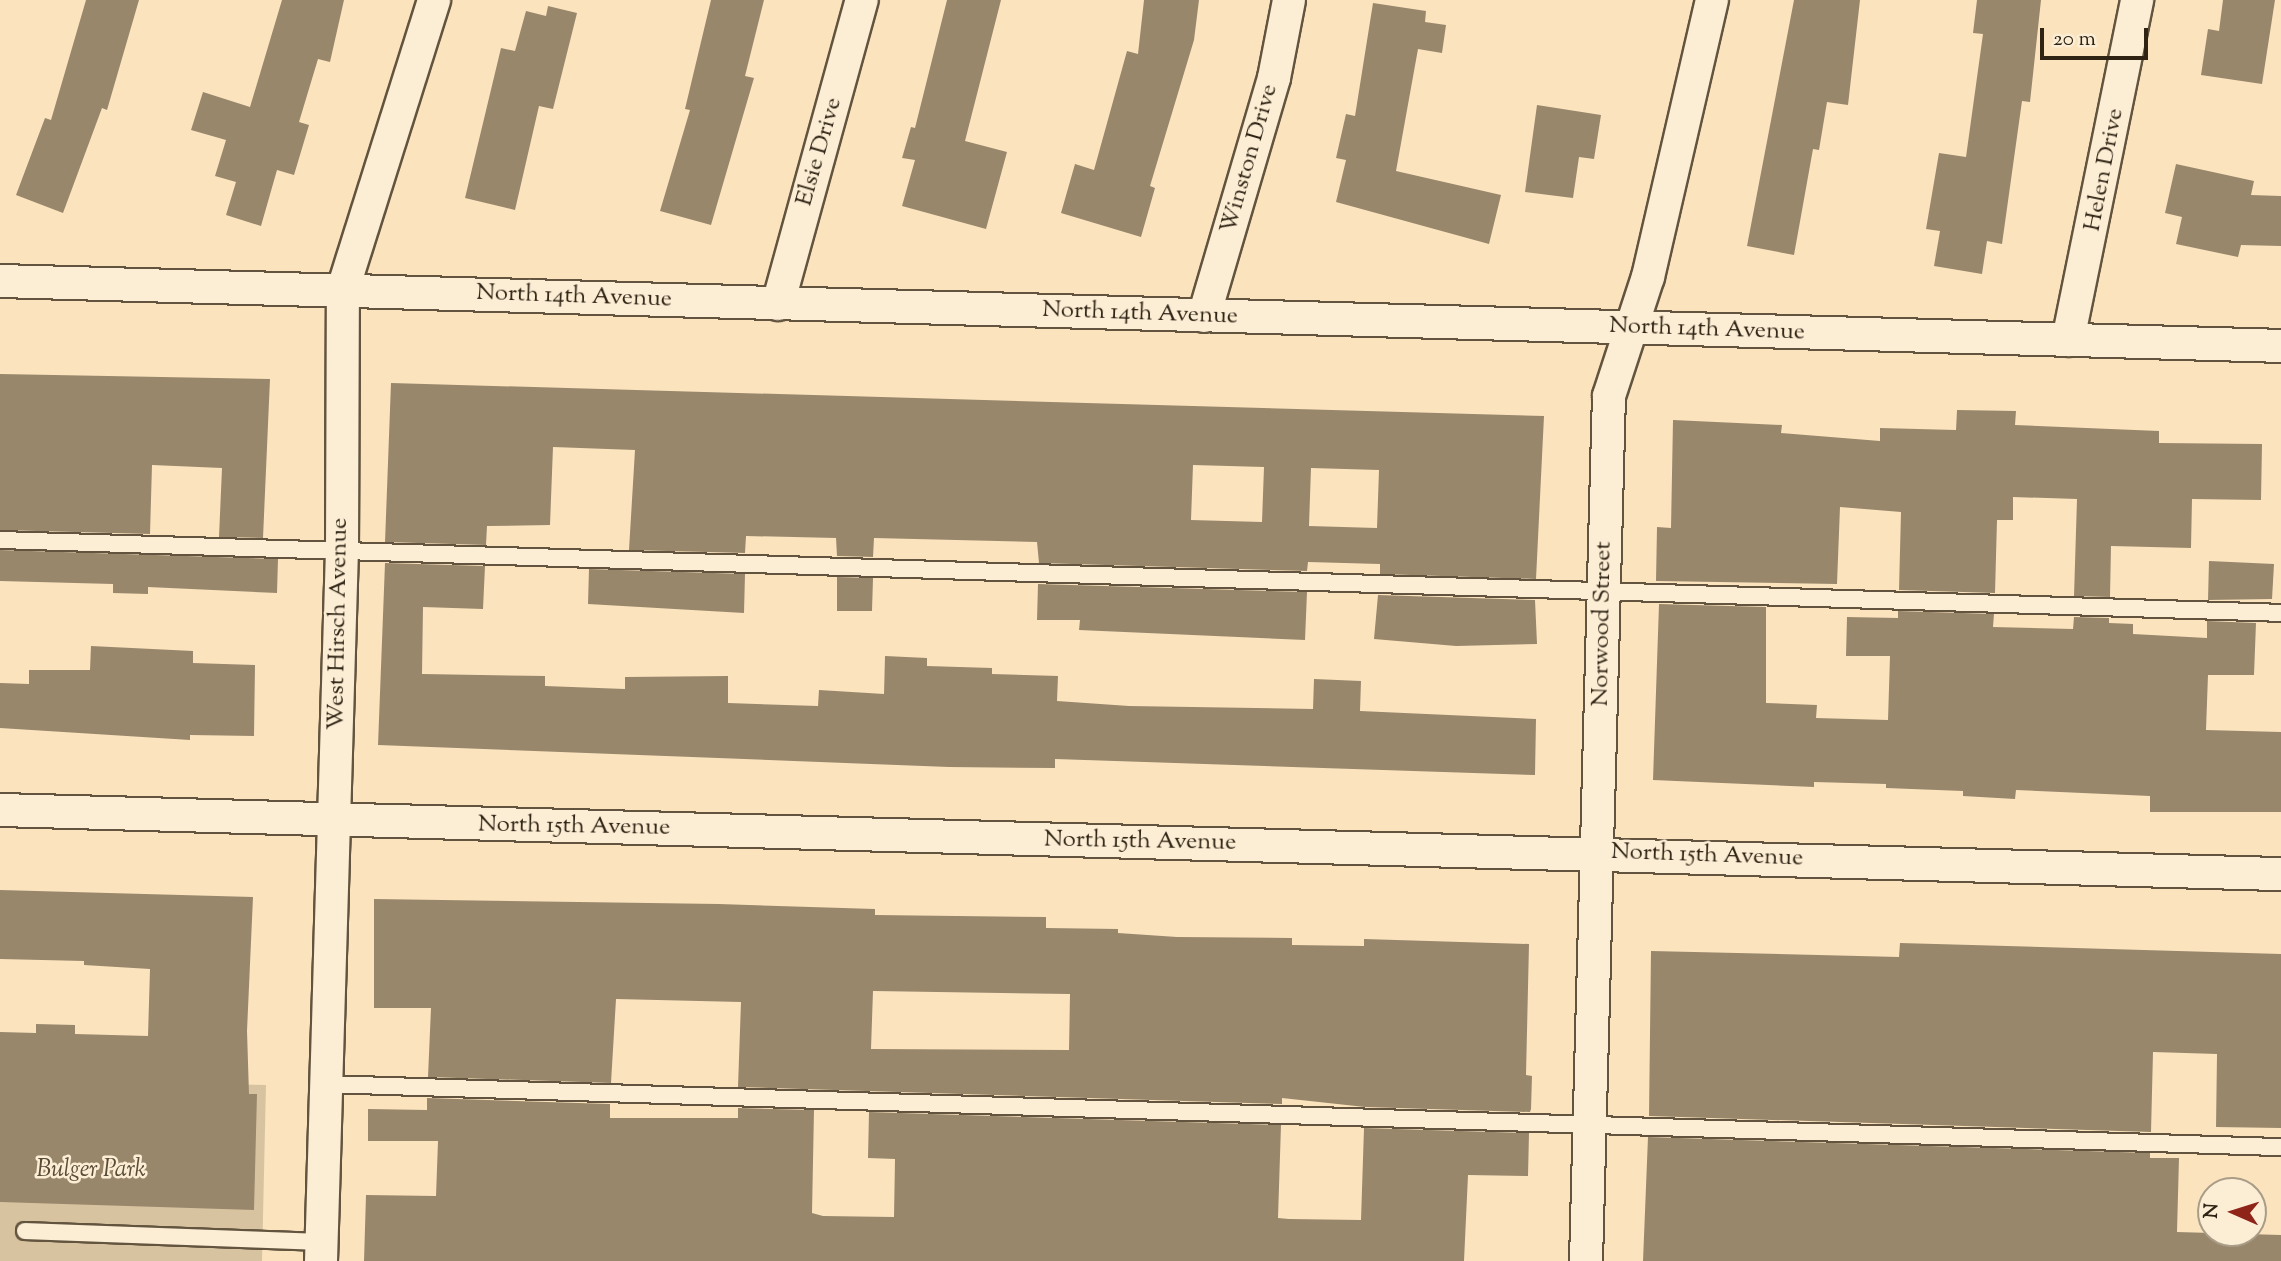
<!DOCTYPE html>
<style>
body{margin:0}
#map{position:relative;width:2281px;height:1261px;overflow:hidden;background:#fbe3be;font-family:"Sorts Mill Goudy",serif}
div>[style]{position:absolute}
.green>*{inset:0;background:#d8c3a1}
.building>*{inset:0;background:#99876c}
.roads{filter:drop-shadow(2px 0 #62543e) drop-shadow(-2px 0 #62543e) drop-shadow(0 2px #62543e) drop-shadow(0 -2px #62543e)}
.service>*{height:16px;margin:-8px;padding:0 8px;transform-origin:8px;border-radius:8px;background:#fcedd5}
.minor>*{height:32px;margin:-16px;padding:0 16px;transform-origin:16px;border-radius:16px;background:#fcedd5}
span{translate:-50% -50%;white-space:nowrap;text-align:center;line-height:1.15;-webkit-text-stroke:5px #fcedd5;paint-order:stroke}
.street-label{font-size:24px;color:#2f2414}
.park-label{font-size:24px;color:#594c37;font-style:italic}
.north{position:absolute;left:2197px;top:1177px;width:70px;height:70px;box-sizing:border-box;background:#fcedd5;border:2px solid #aa9d88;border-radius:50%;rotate:273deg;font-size:19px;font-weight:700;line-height:28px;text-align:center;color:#2f2414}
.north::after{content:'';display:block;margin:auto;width:24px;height:32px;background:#8f2418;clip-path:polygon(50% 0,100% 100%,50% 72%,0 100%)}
.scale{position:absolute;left:2040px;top:28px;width:108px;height:32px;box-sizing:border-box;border:4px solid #2f2414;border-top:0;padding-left:9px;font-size:21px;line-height:24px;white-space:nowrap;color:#2f2414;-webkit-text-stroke:5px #fcedd5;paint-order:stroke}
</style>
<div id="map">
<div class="green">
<div style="clip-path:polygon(0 1078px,266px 1085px,262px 1261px,0 1261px)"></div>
</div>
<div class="building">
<div style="clip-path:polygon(86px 0,139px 0,107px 110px,102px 108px,63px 213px,16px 195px,45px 118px,51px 120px)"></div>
<div style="clip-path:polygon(282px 0,344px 0,330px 62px,318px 59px,299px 122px,309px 125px,294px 175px,277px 170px,261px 226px,226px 215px,236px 182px,215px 176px,226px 140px,191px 130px,203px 92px,250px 107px)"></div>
<div style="clip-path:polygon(711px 0,764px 0,745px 76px,754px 78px,711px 225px,660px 211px,690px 110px,685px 109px)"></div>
<div style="clip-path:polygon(947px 0,1001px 0,965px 141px,1007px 152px,986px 229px,902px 206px,915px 160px,902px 158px,911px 127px,915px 128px)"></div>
<div style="clip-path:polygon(1144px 0,1199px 0,1194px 40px,1150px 186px,1155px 188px,1141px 237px,1061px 213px,1075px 164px,1094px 170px,1127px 51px,1138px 54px)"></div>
<div style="clip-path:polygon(1794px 0,1860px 0,1848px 105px,1827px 102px,1819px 150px,1813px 149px,1794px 255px,1747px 246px)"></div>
<div style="clip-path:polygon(1977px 0,2041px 0,2030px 102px,2022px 101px,2002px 244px,1987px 241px,1982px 274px,1934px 266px,1940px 231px,1926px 229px,1939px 153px,1966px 157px,1983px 34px,1973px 33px)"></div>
<div style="clip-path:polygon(2223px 0,2275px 0,2262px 84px,2201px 75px,2208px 29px,2219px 31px)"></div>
<div style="clip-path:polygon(1373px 3px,1426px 11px,1425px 22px,1446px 25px,1442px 53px,1418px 49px,1396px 171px,1501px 195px,1489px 244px,1336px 202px,1346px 160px,1336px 158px,1346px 114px,1355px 116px)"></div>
<div style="clip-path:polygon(548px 6px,577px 13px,553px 109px,539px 106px,515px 210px,465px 198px,501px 48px,515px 51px,526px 11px,546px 16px)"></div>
<div style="clip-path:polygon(1537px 105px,1601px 115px,1594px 159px,1579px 157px,1573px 198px,1525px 192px)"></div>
<div style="clip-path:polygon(2176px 164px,2254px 181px,2251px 195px,2281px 196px,2281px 246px,2241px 245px,2238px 257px,2176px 244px,2182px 217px,2165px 213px)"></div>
<div style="clip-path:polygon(0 374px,270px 379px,263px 538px,219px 537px,222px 468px,152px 465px,150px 534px,0 530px)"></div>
<div style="clip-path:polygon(evenodd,391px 383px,1544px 416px,1536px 579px,1380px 574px,1380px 564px,1308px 562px,1307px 571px,1039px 563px,1037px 542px,874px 538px,873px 557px,837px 556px,836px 538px,746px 536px,745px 553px,629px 550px,635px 450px,553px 447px,550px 525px,487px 526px,486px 545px,385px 542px,391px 383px,1193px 465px,1264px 467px,1262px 522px,1191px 520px,1193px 465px,391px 383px,1311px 468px,1379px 470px,1377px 528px,1309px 526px,1311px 468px)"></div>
<div style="clip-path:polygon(1957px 410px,2016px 411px,2015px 425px,2159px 431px,2159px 443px,2262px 444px,2261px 500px,2192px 499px,2191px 548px,2111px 546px,2110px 597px,2074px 596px,2077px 499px,2013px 497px,2013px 520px,1997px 520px,1995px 593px,1899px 590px,1901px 512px,1840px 507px,1837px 584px,1656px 581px,1657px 527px,1671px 528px,1673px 420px,1782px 425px,1781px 433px,1880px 441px,1880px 428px,1956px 430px)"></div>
<div style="clip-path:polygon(0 550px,278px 559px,277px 593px,148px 587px,148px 594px,113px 593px,113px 584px,0 581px)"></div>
<div style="clip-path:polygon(2209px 561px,2274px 564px,2272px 599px,2208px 600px)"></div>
<div style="clip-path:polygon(385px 563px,485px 566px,483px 609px,423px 607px,422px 674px,545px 676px,545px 686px,625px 689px,625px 677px,728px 676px,728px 703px,818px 706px,819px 690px,884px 694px,885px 656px,927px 658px,927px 666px,992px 668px,992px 674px,1058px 676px,1057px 701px,1129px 706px,1313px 709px,1314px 679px,1361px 681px,1360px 711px,1536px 719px,1535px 775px,1055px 759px,1055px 768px,949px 767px,378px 745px)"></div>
<div style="clip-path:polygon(589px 569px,745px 574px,744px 613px,588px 604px)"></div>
<div style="clip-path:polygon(837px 577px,873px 578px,872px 611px,837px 611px)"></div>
<div style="clip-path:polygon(1038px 584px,1307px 592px,1305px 640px,1079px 630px,1080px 620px,1037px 620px)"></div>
<div style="clip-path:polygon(1378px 595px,1535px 600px,1537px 644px,1456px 646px,1374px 639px)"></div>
<div style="clip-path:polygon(1659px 604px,1766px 607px,1766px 703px,1817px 705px,1816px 718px,1888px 720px,1890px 656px,1846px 656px,1847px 617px,1898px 618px,1898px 611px,1994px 614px,1993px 627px,2073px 629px,2074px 617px,2109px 618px,2109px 623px,2133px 624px,2133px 634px,2207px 638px,2207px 621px,2256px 623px,2254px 675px,2208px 675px,2206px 730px,2281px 732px,2281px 812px,2150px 812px,2150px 796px,2016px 790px,2015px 799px,1963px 796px,1963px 791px,1886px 788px,1886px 784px,1814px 782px,1814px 787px,1653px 780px)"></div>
<div style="clip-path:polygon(91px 646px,193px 651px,193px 663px,255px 665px,254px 736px,190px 735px,190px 740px,0 728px,0 683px,29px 684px,29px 670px,90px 670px)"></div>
<div style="clip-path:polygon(0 890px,253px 897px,247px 1031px,249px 1094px,257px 1094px,254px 1210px,0 1202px,0 1032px,36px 1033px,36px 1024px,75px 1025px,75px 1034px,148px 1036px,150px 969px,84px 965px,84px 961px,0 959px)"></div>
<div style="clip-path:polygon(evenodd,374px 899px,719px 904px,875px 909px,875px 915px,1046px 917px,1046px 928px,1118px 929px,1118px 933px,1177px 937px,1292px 938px,1292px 945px,1364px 946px,1364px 939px,1529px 944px,1526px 1075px,1532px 1076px,1531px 1109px,1530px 1112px,1365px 1107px,1282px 1098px,1282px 1104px,738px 1087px,741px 1002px,616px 999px,611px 1083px,428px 1077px,431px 1008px,374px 1008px,374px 899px,873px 991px,1070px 994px,1069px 1050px,871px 1049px,873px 991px)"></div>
<div style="clip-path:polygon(1900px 943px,2281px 954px,2281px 1128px,2216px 1127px,2217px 1054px,2153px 1052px,2151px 1132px,1649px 1116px,1651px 951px,1899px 957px)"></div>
<div style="clip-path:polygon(427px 1098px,610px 1104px,610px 1118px,738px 1118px,738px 1108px,814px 1110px,812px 1213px,823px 1216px,894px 1217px,895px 1159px,868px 1158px,869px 1112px,1281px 1125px,1278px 1218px,1289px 1219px,1361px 1220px,1364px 1128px,1529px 1133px,1528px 1176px,1468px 1175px,1464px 1261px,364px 1261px,366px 1195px,436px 1196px,438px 1141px,368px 1141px,368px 1109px,427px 1110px)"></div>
<div style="clip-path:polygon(1648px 1137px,2150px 1153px,2150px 1158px,2179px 1158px,2177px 1232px,2281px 1235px,2281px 1261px,1643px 1261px)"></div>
</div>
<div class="roads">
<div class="service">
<div style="left:0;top:540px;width:2282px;rotate:1.83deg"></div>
<div style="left:326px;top:1084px;width:1956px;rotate:1.85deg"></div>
<div style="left:25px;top:1231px;width:296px;rotate:2.1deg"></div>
</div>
<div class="minor">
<div style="left:0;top:281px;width:2282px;rotate:1.63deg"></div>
<div style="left:778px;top:304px;width:315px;rotate:-74.6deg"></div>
<div style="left:1204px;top:316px;width:248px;rotate:-73.6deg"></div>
<div style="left:1274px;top:78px;width:79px;rotate:-79.1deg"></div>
<div style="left:2068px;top:340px;width:347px;rotate:-78.5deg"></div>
<div style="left:0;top:810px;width:2282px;rotate:1.61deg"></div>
<div style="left:321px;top:1261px;width:710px;rotate:-88.31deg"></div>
<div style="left:342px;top:551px;width:262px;rotate:-89.8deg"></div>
<div style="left:343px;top:289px;width:303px;rotate:-72.5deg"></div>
<div style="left:1586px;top:1261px;width:865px;rotate:-88.48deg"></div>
<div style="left:1609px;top:396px;width:125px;rotate:-71.9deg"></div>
<div style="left:1648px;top:277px;width:284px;rotate:-77deg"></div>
</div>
</div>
<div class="street-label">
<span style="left:820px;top:152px;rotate:-74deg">Elsie Drive</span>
<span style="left:1250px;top:159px;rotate:-74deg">Winston Drive</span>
<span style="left:2105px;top:170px;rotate:-79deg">Helen Drive</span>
<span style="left:574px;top:297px;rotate:2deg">North 14th Avenue</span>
<span style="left:1140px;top:314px;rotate:2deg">North 14th Avenue</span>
<span style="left:1707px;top:330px;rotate:2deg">North 14th Avenue</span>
<span style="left:339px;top:624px;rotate:-89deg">West Hirsch Avenue</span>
<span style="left:1603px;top:624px;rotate:-89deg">Norwood Street</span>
<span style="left:574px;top:827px;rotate:1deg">North 15th Avenue</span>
<span style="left:1140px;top:842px;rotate:1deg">North 15th Avenue</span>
<span style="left:1707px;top:856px;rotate:2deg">North 15th Avenue</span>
</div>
<div class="park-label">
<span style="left:91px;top:1171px">Bulger Park</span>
</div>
<div class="north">N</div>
<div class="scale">20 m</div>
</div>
